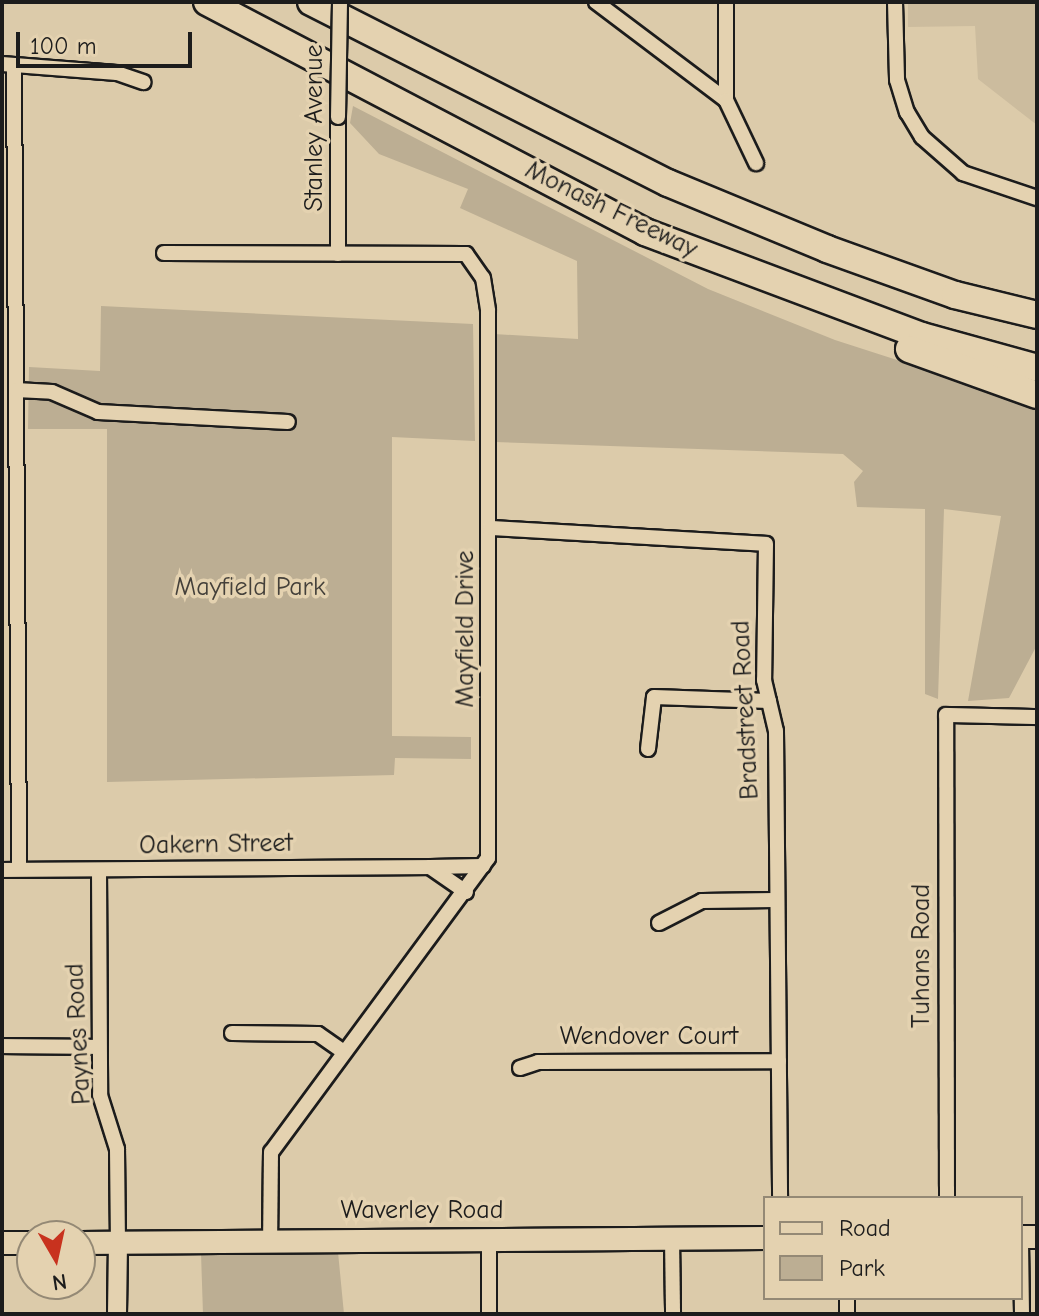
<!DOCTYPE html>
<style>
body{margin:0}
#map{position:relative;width:1039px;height:1316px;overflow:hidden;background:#dccbaa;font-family:"Comic Neue",sans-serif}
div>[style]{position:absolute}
.built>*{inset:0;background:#ccbc9e}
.green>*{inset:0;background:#bcae93}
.roads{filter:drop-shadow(2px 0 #1c1c1c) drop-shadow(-2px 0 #1c1c1c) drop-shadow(0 2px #1c1c1c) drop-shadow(0 -2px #1c1c1c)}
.minor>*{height:14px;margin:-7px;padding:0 7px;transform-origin:7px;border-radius:7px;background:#e4d2b0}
.tertiary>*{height:18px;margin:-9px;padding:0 9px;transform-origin:9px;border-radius:9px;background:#e4d2b0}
.primary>*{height:22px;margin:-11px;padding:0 11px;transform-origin:11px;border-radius:11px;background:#e4d2b0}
.motorway>*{height:26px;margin:-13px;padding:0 13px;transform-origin:13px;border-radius:13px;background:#e4d2b0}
.bridges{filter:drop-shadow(2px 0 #1c1c1c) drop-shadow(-2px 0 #1c1c1c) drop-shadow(0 2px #1c1c1c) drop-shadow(0 -2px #1c1c1c)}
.minor-bridge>*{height:14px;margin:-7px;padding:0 7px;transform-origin:7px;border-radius:7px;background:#e4d2b0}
span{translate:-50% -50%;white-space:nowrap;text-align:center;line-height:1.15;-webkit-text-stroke:7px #e4d2b0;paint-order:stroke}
.street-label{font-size:26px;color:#1c1c1c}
.park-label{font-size:26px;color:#44403a}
.frame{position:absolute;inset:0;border:4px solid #1c1c1c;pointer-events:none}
.legend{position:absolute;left:763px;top:1196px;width:260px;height:104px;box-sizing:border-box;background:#e4d2b0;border:2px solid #948975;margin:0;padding:10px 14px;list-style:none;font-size:24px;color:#1c1c1c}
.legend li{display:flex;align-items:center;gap:16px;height:40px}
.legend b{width:40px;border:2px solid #948975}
.north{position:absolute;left:16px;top:1220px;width:80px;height:80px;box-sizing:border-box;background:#e4d2b0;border:2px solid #948975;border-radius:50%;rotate:171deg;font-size:22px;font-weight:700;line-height:32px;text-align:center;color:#1c1c1c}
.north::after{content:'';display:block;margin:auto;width:28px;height:36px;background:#c8321e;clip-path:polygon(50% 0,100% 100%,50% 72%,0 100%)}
.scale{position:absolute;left:16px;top:32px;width:176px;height:36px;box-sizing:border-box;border:4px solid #1c1c1c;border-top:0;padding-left:10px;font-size:24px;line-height:28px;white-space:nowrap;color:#1c1c1c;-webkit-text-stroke:6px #e4d2b0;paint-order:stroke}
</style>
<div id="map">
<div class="built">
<div style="clip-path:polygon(908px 2px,1037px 2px,1037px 125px,978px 79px,975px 26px,908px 27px)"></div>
</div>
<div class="green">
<div style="clip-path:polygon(353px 106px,708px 289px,835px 340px,1037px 405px,1037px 645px,1009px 698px,968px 701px,1001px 516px,944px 509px,938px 699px,925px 694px,925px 509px,857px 507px,854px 482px,863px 471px,843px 454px,495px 442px,494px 334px,578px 339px,577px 261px,460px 208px,468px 189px,379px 154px,350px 123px)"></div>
<div style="clip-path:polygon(101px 306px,473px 324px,475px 441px,392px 437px,392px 736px,471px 737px,471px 759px,395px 758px,394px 775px,107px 782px,107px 429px,28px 429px,29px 367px,100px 371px)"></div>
<div style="clip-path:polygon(338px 1252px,344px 1314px,203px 1314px,201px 1253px)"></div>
</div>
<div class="roads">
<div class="minor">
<div style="left:596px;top:2px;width:163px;rotate:37deg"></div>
<div style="left:726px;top:2px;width:98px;rotate:90deg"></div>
<div style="left:726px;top:100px;width:70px;rotate:64.5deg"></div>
<div style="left:895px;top:2px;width:78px;rotate:88.5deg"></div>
<div style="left:897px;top:80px;width:34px;rotate:73deg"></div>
<div style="left:907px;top:112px;width:29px;rotate:59deg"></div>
<div style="left:922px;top:137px;width:55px;rotate:41.3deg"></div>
<div style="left:963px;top:173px;width:78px;rotate:18.7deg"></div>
<div style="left:2px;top:64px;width:115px;rotate:4.5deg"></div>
<div style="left:117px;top:73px;width:28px;rotate:19deg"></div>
<div style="left:14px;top:65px;width:804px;rotate:89.64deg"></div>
<div style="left:338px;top:117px;width:137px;rotate:90deg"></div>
<div style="left:164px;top:253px;width:302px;rotate:0.2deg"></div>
<div style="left:466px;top:254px;width:29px;rotate:55deg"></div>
<div style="left:483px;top:278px;width:33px;rotate:81deg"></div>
<div style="left:488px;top:311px;width:547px;rotate:90deg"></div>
<div style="left:488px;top:858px;width:365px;rotate:126.4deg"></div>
<div style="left:271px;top:1152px;width:89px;rotate:90.6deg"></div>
<div style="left:16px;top:390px;width:36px;rotate:3deg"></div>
<div style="left:52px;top:392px;width:50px;rotate:23.5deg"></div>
<div style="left:98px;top:412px;width:190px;rotate:3deg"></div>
<div style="left:490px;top:528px;width:276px;rotate:3.3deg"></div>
<div style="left:766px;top:544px;width:136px;rotate:90.8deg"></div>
<div style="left:764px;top:680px;width:52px;rotate:76.8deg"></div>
<div style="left:776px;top:731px;width:467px;rotate:89.5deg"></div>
<div style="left:648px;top:749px;width:52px;rotate:-83.4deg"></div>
<div style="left:654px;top:697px;width:115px;rotate:2deg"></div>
<div style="left:2px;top:870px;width:428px;rotate:-0.4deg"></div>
<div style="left:99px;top:870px;width:225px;rotate:89.7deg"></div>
<div style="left:100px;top:1095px;width:57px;rotate:72.5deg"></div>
<div style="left:117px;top:1149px;width:93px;rotate:89.4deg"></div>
<div style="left:466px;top:892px;width:44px;rotate:-145.2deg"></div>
<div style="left:430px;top:867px;width:53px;rotate:-1.1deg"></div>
<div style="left:659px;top:923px;width:48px;rotate:-27.1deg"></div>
<div style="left:702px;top:901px;width:73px;rotate:-0.8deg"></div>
<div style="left:232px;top:1033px;width:86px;rotate:0.7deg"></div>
<div style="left:318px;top:1034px;width:28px;rotate:35deg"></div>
<div style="left:2px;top:1046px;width:97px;rotate:0.6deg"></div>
<div style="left:520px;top:1068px;width:19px;rotate:-18deg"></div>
<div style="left:538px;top:1062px;width:241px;rotate:-0.2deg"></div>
<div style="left:947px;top:1198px;width:483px;rotate:-90.1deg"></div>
<div style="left:946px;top:715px;width:91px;rotate:1.3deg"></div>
<div style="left:672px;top:1238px;width:76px;rotate:89.2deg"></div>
<div style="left:1021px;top:1242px;width:72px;rotate:89.2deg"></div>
<div style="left:847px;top:1298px;width:16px;rotate:90deg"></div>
<div style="left:489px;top:1314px;width:75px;rotate:-90deg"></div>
</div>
<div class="tertiary">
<div style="left:117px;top:1314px;width:72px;rotate:-89.2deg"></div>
</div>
<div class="primary">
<div style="left:1021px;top:1237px;width:16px"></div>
<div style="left:2px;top:1243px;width:30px"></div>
<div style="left:80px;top:1243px;width:685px;rotate:-0.42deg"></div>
</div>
<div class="motorway">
<div style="left:207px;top:2px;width:495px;rotate:27.7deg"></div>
<div style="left:645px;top:232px;width:296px;rotate:20.6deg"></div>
<div style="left:922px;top:336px;width:119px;rotate:15.5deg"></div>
<div style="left:311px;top:2px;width:400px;rotate:26.9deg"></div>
<div style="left:668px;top:183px;width:172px;rotate:22.5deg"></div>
<div style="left:827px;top:249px;width:136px;rotate:19.8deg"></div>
<div style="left:955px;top:295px;width:84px;rotate:13.7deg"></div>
<div style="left:909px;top:349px;width:136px;rotate:19.8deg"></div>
</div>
</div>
<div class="bridges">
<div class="minor-bridge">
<div style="left:338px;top:117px;width:115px;rotate:-89deg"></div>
</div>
</div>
<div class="street-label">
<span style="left:315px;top:128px;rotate:-90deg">Stanley Avenue</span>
<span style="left:611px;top:210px;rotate:26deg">Monash Freeway</span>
<span style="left:466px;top:629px;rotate:-90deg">Mayfield Drive</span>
<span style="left:746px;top:710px;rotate:-93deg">Bradstreet Road</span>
<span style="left:216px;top:845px;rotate:-1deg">Oakern Street</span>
<span style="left:922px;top:956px;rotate:-90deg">Tuhans Road</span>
<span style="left:79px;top:1034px;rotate:-93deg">Paynes Road</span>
<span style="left:649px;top:1037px">Wendover Court</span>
<span style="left:422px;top:1211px">Waverley Road</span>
</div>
<div class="park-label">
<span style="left:250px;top:588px">Mayfield Park</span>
</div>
<div class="frame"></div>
<ul class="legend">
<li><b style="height:10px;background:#e4d2b0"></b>Road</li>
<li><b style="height:22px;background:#bcae93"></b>Park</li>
</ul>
<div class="north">N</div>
<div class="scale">100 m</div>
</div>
